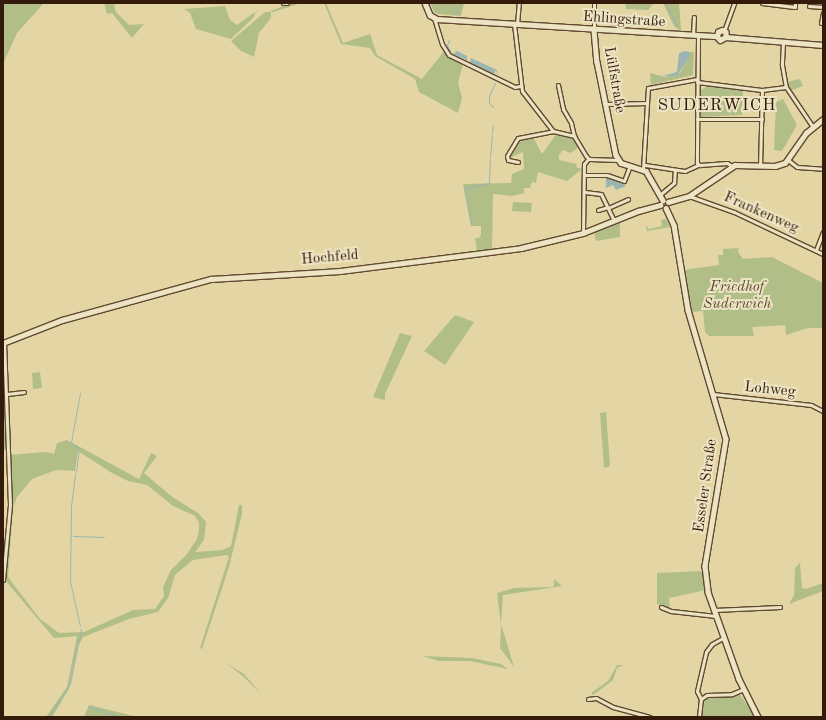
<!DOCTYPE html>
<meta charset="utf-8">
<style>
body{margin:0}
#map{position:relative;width:826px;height:720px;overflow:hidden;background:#e4d6a4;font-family:"Old Standard TT",serif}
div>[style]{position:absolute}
.green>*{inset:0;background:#b1be88}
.water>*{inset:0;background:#9bb6b2}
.stream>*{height:1px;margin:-0.5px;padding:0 0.5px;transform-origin:0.5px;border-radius:0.5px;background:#9bb6b2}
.roads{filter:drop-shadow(1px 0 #604930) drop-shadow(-1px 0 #604930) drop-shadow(0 1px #604930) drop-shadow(0 -1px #604930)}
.street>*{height:3px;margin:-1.5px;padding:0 1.5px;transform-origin:1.5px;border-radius:1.5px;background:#ede4c4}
.secondary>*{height:4.5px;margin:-2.25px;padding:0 2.25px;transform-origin:2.25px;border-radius:2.25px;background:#ede4c4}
span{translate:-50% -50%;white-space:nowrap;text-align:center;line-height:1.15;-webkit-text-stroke:4px #ede4c4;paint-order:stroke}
.street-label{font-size:15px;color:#341a0a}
.park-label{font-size:15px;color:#5a4b30;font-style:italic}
.quarter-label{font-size:17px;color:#341a0a;letter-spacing:1px}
.frame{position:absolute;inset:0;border:4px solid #341a0a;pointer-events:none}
</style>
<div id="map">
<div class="green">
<div style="clip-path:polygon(3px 3px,44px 3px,17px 33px,3px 64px)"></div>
<div style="clip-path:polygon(104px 3px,114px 3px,116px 12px,129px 25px,144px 24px,132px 38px,112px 13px,107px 14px)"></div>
<div style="clip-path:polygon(292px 3px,301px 3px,273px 12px,270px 11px)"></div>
<div style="clip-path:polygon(324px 3px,326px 3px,343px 43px,370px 34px,377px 55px,422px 79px,445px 50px,463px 64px,458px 83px,462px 98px,458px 113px,419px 92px,415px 79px,375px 56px,370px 48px,341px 44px)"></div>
<div style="clip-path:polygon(430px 3px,464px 3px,461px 16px,438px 14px,434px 12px)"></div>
<div style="clip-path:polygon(625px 3px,654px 3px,648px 10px,626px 9px)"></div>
<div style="clip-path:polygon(663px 3px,679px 3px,681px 31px,674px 26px)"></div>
<div style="clip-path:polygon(225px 6px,230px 20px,237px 25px,255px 12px,254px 17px,231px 39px,196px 29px,190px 13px,184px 9px)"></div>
<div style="clip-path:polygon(265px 12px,271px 12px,271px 18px,259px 33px,254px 57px,241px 51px,231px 41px)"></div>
<div style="clip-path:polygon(690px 52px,694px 52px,693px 75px,651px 85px,650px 73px,665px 77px,680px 73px)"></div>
<div style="clip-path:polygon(800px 79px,803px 86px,790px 91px,787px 82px)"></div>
<div style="clip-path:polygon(708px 85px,743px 89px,742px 115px,701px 117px,700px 91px)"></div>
<div style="clip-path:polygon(783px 99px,797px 125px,782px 151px,774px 150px,776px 102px)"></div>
<div style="clip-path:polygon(557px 133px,570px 135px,579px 147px,571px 153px,563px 150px,559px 155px,559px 160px,577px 164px,576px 167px,582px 169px,567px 181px,538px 172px,536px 183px,532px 182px,530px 188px,524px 188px,524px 193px,512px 196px,493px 194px,492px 249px,529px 244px,580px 232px,546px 243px,477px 251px,475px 238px,479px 238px,481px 234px,481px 226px,471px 226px,463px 184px,511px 183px,512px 174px,524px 169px,523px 152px,510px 158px,509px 156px,521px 138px,532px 135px,542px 154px)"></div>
<div style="clip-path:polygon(513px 202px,532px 203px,531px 212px,512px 211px)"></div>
<div style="clip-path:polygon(666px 219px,670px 227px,647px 231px,646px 225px,649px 229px,662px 226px,661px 220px)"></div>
<div style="clip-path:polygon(620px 221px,620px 237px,596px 241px,594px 231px)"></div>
<div style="clip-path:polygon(739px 248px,738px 252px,743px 259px,772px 257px,823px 283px,823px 328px,808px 328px,786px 335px,785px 325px,752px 327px,754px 336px,709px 336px,705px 332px,703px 311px,691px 312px,683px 270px,719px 265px,718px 255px,723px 255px,723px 249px)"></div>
<div style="clip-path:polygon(455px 315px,474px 322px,445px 365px,424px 351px)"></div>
<div style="clip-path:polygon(400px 333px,412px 336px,385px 394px,385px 400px,373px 397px)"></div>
<div style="clip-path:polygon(40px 372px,42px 388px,33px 389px,32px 373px)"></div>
<div style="clip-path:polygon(6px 412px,7px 450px,3px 450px,3px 413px)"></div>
<div style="clip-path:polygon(606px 412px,610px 466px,604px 468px,600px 413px)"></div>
<div style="clip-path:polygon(evenodd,67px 440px,139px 479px,151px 453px,157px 456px,144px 473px,171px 496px,198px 513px,206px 522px,204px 540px,195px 552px,223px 550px,231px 546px,239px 505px,242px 505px,242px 514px,229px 567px,202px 649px,200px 648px,229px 557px,227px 555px,193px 560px,175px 575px,168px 598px,158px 612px,129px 619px,83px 637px,78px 646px,69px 689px,52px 717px,46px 717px,67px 687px,77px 636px,54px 638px,4px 579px,11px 505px,9px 455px,46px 452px,54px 454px,57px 443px,67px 440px,78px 451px,112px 473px,128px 481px,147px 485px,173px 506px,195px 516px,199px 522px,199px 530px,197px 539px,187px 554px,171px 570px,163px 587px,164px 596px,155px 609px,133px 610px,84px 632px,59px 633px,40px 619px,8px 577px,13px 508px,17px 497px,32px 479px,56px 470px,75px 471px,78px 451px)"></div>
<div style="clip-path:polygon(800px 563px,802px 588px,806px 589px,823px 583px,823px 591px,789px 604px,794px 595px,795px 568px)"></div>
<div style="clip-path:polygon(703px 571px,706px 590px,669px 598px,670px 608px,657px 604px,657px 573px)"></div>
<div style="clip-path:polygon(554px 579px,562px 586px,503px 595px,501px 624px,514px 667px,500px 648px,501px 626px,497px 593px,514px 588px,551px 587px,554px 586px)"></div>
<div style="clip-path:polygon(422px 656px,472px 658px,501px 664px,508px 669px,470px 661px,439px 661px)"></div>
<div style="clip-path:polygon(226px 663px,244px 674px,261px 694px,244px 677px)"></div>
<div style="clip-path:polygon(617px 665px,623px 665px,617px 668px,613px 680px,593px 695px,591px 693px,608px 681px)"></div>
<div style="clip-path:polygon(739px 693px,755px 717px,700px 717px,706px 697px)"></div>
<div style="clip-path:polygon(89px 705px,138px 717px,84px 717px)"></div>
</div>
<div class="water">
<div style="clip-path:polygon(457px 51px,467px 56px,467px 60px,453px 54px)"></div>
<div style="clip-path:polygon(685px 51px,690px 52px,689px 57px,677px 76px,662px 76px,677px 72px,679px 53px)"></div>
<div style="clip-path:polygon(471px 58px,497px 70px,498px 77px,496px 70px,494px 74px,470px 63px)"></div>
<div style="clip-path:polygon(606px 176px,623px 182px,626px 186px,616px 190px,613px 185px,606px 188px)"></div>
</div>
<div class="stream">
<div style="left:665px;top:3px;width:27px;rotate:62deg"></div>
<div style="left:456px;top:13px;width:11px;rotate:-68deg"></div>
<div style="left:449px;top:40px;width:5px;rotate:112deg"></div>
<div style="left:447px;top:45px;width:7px;rotate:63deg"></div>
<div style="left:489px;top:103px;width:7px;rotate:-90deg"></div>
<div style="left:489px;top:96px;width:14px;rotate:-65deg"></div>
<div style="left:490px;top:104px;width:4px;rotate:45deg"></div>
<div style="left:492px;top:133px;width:8px;rotate:-83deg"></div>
<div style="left:490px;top:157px;width:22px;rotate:-85deg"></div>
<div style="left:471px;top:224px;width:37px;rotate:-101deg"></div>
<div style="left:464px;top:188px;width:25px;rotate:-11deg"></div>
<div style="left:489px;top:183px;width:24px;rotate:-88deg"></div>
<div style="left:76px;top:472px;width:23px;rotate:-83deg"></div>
<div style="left:79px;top:449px;width:11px;rotate:-139deg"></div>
<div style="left:71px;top:442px;width:50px;rotate:-79.6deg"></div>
<div style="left:75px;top:474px;width:34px;rotate:97deg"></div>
<div style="left:71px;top:508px;width:73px;rotate:90.8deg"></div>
<div style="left:70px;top:581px;width:46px;rotate:77.5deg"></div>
<div style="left:73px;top:536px;width:31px;rotate:2deg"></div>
<div style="left:89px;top:707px;width:32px;rotate:18deg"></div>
<div style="left:49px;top:717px;width:39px;rotate:-58deg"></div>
<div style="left:70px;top:684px;width:56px;rotate:-78.7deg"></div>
</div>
<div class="roads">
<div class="street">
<div style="left:283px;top:3px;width:4px"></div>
<div style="left:594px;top:3px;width:26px;rotate:90deg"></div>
<div style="left:762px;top:3px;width:33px;rotate:7deg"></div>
<div style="left:795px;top:7px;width:4px;rotate:-90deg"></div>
<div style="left:809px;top:6px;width:14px;rotate:4deg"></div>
<div style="left:434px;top:18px;width:27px;rotate:73deg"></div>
<div style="left:442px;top:44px;width:13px;rotate:58deg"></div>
<div style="left:449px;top:55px;width:73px;rotate:25.9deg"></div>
<div style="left:515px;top:87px;width:5px;rotate:-11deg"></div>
<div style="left:821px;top:23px;width:10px;rotate:-79deg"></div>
<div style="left:514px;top:24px;width:67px;rotate:83.2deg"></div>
<div style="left:522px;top:91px;width:51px;rotate:52.2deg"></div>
<div style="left:553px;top:131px;width:22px;rotate:13deg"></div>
<div style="left:517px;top:24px;width:21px;rotate:-85deg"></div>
<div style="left:724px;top:31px;width:30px;rotate:-70deg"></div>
<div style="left:693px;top:35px;width:18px;rotate:-87deg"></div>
<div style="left:698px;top:37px;width:126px;rotate:90.5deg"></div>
<div style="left:697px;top:163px;width:4px;rotate:34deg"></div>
<div style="left:700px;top:165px;width:27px;rotate:-4deg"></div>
<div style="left:727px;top:163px;width:6px;rotate:31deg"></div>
<div style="left:783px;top:43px;width:22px;rotate:93deg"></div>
<div style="left:782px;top:65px;width:22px;rotate:80deg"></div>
<div style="left:786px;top:87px;width:48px;rotate:56deg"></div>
<div style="left:697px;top:82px;width:65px;rotate:7deg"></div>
<div style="left:762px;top:90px;width:74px;rotate:91.5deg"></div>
<div style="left:558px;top:85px;width:25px;rotate:78deg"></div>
<div style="left:563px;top:109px;width:16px;rotate:60deg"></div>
<div style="left:571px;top:123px;width:13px;rotate:77deg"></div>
<div style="left:574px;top:136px;width:23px;rotate:59deg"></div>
<div style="left:586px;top:156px;width:4px;rotate:45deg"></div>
<div style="left:589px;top:159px;width:29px;rotate:2deg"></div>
<div style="left:762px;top:90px;width:24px;rotate:-7deg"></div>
<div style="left:606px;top:104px;width:41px;rotate:-1.4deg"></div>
<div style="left:697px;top:119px;width:65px"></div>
<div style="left:788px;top:160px;width:11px;rotate:38deg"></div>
<div style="left:797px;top:167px;width:26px;rotate:4deg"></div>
<div style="left:518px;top:162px;width:10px;rotate:-169deg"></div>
<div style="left:508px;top:160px;width:4px;rotate:-104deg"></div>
<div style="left:507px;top:156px;width:21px;rotate:-59deg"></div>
<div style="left:518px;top:138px;width:36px;rotate:-11deg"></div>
<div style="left:645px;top:165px;width:40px;rotate:8.5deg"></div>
<div style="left:685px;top:171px;width:14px;rotate:-25deg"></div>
<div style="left:643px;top:169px;width:81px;rotate:-86.5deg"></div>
<div style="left:648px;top:88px;width:50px;rotate:-10.4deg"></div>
<div style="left:585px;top:175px;width:22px"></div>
<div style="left:607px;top:175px;width:18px;rotate:19deg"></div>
<div style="left:624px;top:181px;width:17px;rotate:-69deg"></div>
<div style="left:585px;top:192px;width:16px;rotate:7deg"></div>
<div style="left:601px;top:194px;width:30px;rotate:64deg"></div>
<div style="left:662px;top:193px;width:16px;rotate:-40deg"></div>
<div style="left:674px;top:183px;width:13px;rotate:-86deg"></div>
<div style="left:689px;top:196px;width:48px;rotate:19.6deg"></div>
<div style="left:734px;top:212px;width:98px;rotate:25.3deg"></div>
<div style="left:608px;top:208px;width:22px;rotate:-24deg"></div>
<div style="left:598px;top:210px;width:10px;rotate:-17deg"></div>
<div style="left:583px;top:233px;width:69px;rotate:-89.2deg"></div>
<div style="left:584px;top:164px;width:6px;rotate:-51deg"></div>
<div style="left:816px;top:250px;width:19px;rotate:-69deg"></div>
<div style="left:7px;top:394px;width:17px;rotate:-7deg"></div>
<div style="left:713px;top:394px;width:99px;rotate:6.4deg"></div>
<div style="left:811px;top:405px;width:13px;rotate:27deg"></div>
<div style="left:3px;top:580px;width:75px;rotate:-84.7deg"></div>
<div style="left:10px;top:505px;width:162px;rotate:-92.1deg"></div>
<div style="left:661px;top:607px;width:11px;rotate:22deg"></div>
<div style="left:671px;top:611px;width:45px;rotate:6.3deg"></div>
<div style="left:714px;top:610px;width:66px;rotate:-2.6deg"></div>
<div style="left:588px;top:699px;width:8px;rotate:-7deg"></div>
<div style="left:596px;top:698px;width:19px;rotate:28deg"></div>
<div style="left:613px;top:707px;width:38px;rotate:15deg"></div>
<div style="left:701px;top:699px;width:7px;rotate:-34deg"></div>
<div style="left:707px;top:695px;width:25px;rotate:-2deg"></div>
<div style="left:732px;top:694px;width:13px;rotate:-23deg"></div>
<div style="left:699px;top:717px;width:18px;rotate:-84deg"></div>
<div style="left:701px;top:699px;width:9px;rotate:-117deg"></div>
<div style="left:697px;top:691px;width:40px;rotate:-77deg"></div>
<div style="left:706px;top:652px;width:10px;rotate:-53deg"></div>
<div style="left:712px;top:644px;width:13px;rotate:-29deg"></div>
</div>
<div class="secondary">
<div style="left:425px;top:3px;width:13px;rotate:67deg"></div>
<div style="left:430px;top:15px;width:8px;rotate:30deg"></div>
<div style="left:437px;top:19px;width:281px;rotate:3.5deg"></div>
<div style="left:717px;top:36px;width:5px;rotate:53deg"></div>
<div style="left:720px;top:40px;width:7px;rotate:-27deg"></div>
<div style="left:594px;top:30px;width:32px;rotate:85deg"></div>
<div style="left:597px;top:62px;width:95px;rotate:78.5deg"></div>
<div style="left:616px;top:155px;width:9px;rotate:58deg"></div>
<div style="left:621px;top:163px;width:26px;rotate:18deg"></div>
<div style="left:646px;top:171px;width:34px;rotate:60deg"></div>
<div style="left:717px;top:36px;width:4px;rotate:-76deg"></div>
<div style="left:718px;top:32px;width:4px;rotate:-27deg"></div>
<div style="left:722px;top:30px;width:4px;rotate:27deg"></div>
<div style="left:726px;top:32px;width:5px;rotate:90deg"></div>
<div style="left:726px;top:37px;width:97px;rotate:4.7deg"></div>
<div style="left:668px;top:202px;width:22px;rotate:-16deg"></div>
<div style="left:689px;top:196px;width:55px;rotate:-34deg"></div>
<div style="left:735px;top:165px;width:40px;rotate:1.4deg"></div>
<div style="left:775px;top:166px;width:10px;rotate:-17deg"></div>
<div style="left:785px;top:163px;width:37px;rotate:-55deg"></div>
<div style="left:806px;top:133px;width:22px;rotate:-39deg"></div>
<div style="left:666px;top:208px;width:19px;rotate:65deg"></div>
<div style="left:674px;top:225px;width:86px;rotate:80.6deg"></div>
<div style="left:688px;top:310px;width:134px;rotate:73.6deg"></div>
<div style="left:726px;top:439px;width:129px;rotate:99.4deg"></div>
<div style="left:705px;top:566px;width:26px;rotate:83deg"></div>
<div style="left:708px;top:592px;width:92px;rotate:70.4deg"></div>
<div style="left:739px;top:679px;width:42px;rotate:63.4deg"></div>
<div style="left:3px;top:343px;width:63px;rotate:-21.3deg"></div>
<div style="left:62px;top:320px;width:155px;rotate:-15.4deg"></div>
<div style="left:211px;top:279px;width:129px;rotate:-3.5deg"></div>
<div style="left:340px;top:271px;width:182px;rotate:-7.2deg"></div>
<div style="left:521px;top:248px;width:64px;rotate:-13.6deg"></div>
<div style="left:583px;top:233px;width:59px;rotate:-21.8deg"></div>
<div style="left:638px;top:211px;width:23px;rotate:-15deg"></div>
</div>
</div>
<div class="street-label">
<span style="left:624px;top:20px;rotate:4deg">Ehlingstraße</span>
<span style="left:614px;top:80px;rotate:80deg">Lülfstraße</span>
<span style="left:761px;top:213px;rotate:24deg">Frankenweg</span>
<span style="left:330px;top:258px;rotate:-5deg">Hochfeld</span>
<span style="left:770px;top:390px;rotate:6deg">Lohweg</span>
<span style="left:706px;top:486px;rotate:-82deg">Esseler Straße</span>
</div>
<div class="park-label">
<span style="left:737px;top:296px">Friedhof<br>Suderwich</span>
</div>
<div class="quarter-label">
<span style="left:717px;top:106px">SUDERWICH</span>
</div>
<div class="frame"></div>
</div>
